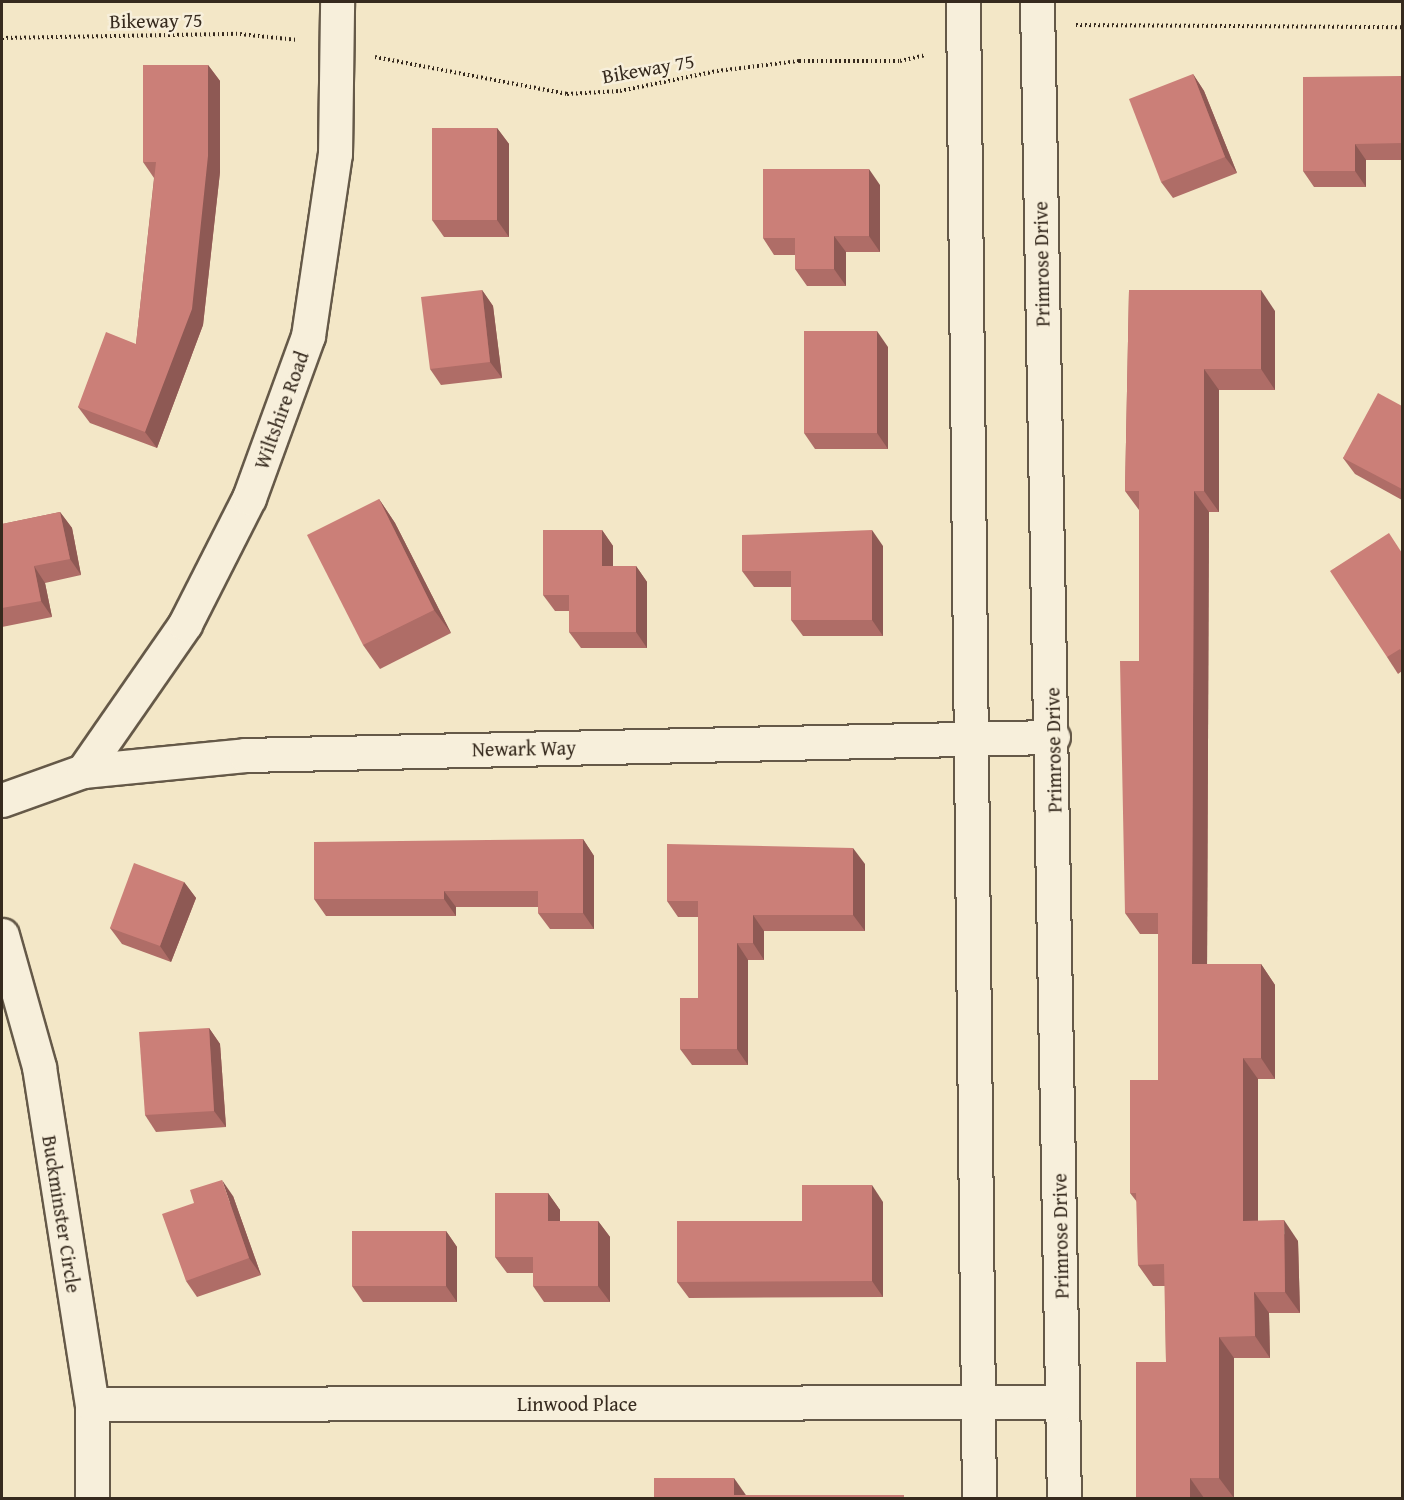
<!DOCTYPE html>
<style>
body{margin:0}
#map{position:relative;width:1404px;height:1500px;overflow:hidden;background:#f3e7c7;font-family:"Gentium Book Plus",serif}
div>[style]{position:absolute}
.path>*{height:4px;margin-top:-2px;transform-origin:0;background:repeating-linear-gradient(90deg,#362a1e 0 1.5px,transparent 0 4.5px)}
.roads{filter:drop-shadow(2px 0 #655948) drop-shadow(-2px 0 #655948) drop-shadow(0 2px #655948) drop-shadow(0 -2px #655948)}
.street>*{height:33px;margin:-16.5px;padding:0 16.5px;transform-origin:16.5px;border-radius:16.5px;background:#f7efdb}
.wall>*{inset:0;background:#af6d67}
.shaded-wall>*{inset:0;background:#8e5954}
.building>*{inset:0;background:#cb7f78}
span{translate:-50% -50%;white-space:nowrap;text-align:center;line-height:1.15;-webkit-text-stroke:5px #f7efdb;paint-order:stroke}
.street-label{font-size:20px;color:#362a1e}
.frame{position:absolute;inset:0;border:3px solid #362a1e;pointer-events:none}
</style>
<div id="map">
<div class="path">
<div style="left:1076px;top:25px;width:326px;rotate:0.4deg"></div>
<div style="left:2px;top:38px;width:238px;rotate:-1deg"></div>
<div style="left:240px;top:34px;width:58px;rotate:5.9deg"></div>
<div style="left:375px;top:57px;width:196px;rotate:10.9deg"></div>
<div style="left:567px;top:94px;width:53px;rotate:-3.2deg"></div>
<div style="left:620px;top:91px;width:99px;rotate:-11.7deg"></div>
<div style="left:717px;top:71px;width:83px;rotate:-7deg"></div>
<div style="left:799px;top:61px;width:101px"></div>
<div style="left:900px;top:61px;width:26px;rotate:-13deg"></div>
</div>
<div class="roads">
<div class="street">
<div style="left:963px;top:2px;width:1496px;rotate:89.39deg"></div>
<div style="left:1037px;top:2px;width:1496px;rotate:88.97deg"></div>
<div style="left:83px;top:771px;width:179px;rotate:-55.2deg"></div>
<div style="left:185px;top:624px;width:141px;rotate:-63.1deg"></div>
<div style="left:249px;top:498px;width:172px;rotate:-70deg"></div>
<div style="left:308px;top:336px;width:184px;rotate:-81.6deg"></div>
<div style="left:335px;top:154px;width:152px;rotate:-89.2deg"></div>
<div style="left:2px;top:800px;width:86px;rotate:-19.7deg"></div>
<div style="left:83px;top:771px;width:163px;rotate:-5.6deg"></div>
<div style="left:245px;top:755px;width:808px;rotate:-1.28deg"></div>
<div style="left:2px;top:935px;width:137px;rotate:74.3deg"></div>
<div style="left:39px;top:1067px;width:341px;rotate:81.1deg"></div>
<div style="left:92px;top:1404px;width:94px;rotate:90deg"></div>
<div style="left:92px;top:1404px;width:970px;rotate:-0.12deg"></div>
</div>
</div>
<div class="wall">
<div style="clip-path:polygon(208px 65px,220px 81px,220px 172px,203px 325px,157px 448px,90px 423px,78px 407px,136px 344px,154px 178px,143px 162px)"></div>
<div style="clip-path:polygon(1193px 74px,1204px 91px,1237px 173px,1173px 198px,1161px 182px)"></div>
<div style="clip-path:polygon(1402px 76px,1402px 160px,1366px 160px,1366px 187px,1314px 187px,1303px 171px)"></div>
<div style="clip-path:polygon(497px 128px,509px 144px,509px 237px,444px 237px,432px 220px)"></div>
<div style="clip-path:polygon(880px 185px,880px 252px,846px 252px,846px 286px,807px 286px,795px 269px,795px 255px,774px 255px,763px 238px)"></div>
<div style="clip-path:polygon(482px 290px,493px 306px,502px 378px,441px 385px,430px 369px)"></div>
<div style="clip-path:polygon(1129px 290px,1275px 311px,1275px 390px,1219px 390px,1219px 512px,1209px 512px,1207px 964px,1261px 964px,1275px 985px,1275px 1079px,1258px 1079px,1258px 1221px,1298px 1241px,1300px 1313px,1269px 1313px,1270px 1358px,1234px 1358px,1234px 1498px,1136px 1498px,1166px 1362px,1165px 1286px,1153px 1286px,1138px 1265px,1137px 1202px,1130px 1193px,1158px 1080px,1158px 934px,1140px 934px,1125px 913px,1139px 661px,1139px 510px,1125px 491px)"></div>
<div style="clip-path:polygon(888px 347px,888px 449px,815px 449px,804px 433px)"></div>
<div style="clip-path:polygon(1402px 406px,1402px 500px,1355px 474px,1343px 458px)"></div>
<div style="clip-path:polygon(379px 499px,395px 523px,451px 633px,380px 669px,363px 645px)"></div>
<div style="clip-path:polygon(60px 512px,72px 528px,81px 575px,45px 583px,52px 617px,2px 627px,2px 524px)"></div>
<div style="clip-path:polygon(602px 530px,613px 546px,613px 566px,636px 566px,647px 582px,647px 648px,581px 648px,569px 632px,569px 611px,555px 611px,543px 595px)"></div>
<div style="clip-path:polygon(883px 546px,883px 636px,803px 636px,791px 620px,791px 587px,754px 587px,742px 571px)"></div>
<div style="clip-path:polygon(1402px 552px,1402px 671px,1398px 674px,1387px 657px)"></div>
<div style="clip-path:polygon(583px 839px,594px 856px,594px 929px,550px 929px,538px 913px,538px 907px,456px 907px,456px 916px,326px 916px,314px 899px)"></div>
<div style="clip-path:polygon(865px 864px,865px 931px,764px 931px,764px 960px,748px 960px,748px 1065px,692px 1065px,680px 1049px,698px 998px,698px 917px,678px 917px,667px 901px)"></div>
<div style="clip-path:polygon(184px 882px,196px 898px,171px 962px,122px 944px,110px 928px)"></div>
<div style="clip-path:polygon(209px 1028px,220px 1044px,226px 1127px,156px 1132px,145px 1115px)"></div>
<div style="clip-path:polygon(548px 1193px,560px 1210px,560px 1221px,598px 1221px,610px 1237px,610px 1302px,544px 1302px,533px 1286px,533px 1273px,507px 1273px,495px 1257px)"></div>
<div style="clip-path:polygon(233px 1196px,261px 1275px,197px 1297px,186px 1281px)"></div>
<div style="clip-path:polygon(883px 1202px,883px 1297px,689px 1298px,677px 1282px,802px 1221px)"></div>
<div style="clip-path:polygon(446px 1231px,457px 1247px,457px 1302px,363px 1302px,352px 1286px)"></div>
</div>
<div class="shaded-wall">
<div style="clip-path:polygon(208px 65px,220px 81px,220px 172px,203px 325px,157px 448px,145px 432px)"></div>
<div style="clip-path:polygon(1193px 74px,1204px 91px,1237px 173px,1225px 157px)"></div>
<div style="clip-path:polygon(497px 128px,509px 144px,509px 237px,497px 220px)"></div>
<div style="clip-path:polygon(1355px 144px,1366px 160px,1366px 187px,1355px 171px)"></div>
<div style="clip-path:polygon(869px 169px,880px 185px,880px 252px,869px 236px)"></div>
<div style="clip-path:polygon(834px 236px,846px 252px,846px 286px,834px 269px)"></div>
<div style="clip-path:polygon(482px 290px,493px 306px,502px 378px,490px 362px)"></div>
<div style="clip-path:polygon(1261px 290px,1275px 311px,1275px 390px,1261px 369px)"></div>
<div style="clip-path:polygon(877px 331px,888px 347px,888px 449px,877px 433px)"></div>
<div style="clip-path:polygon(1204px 369px,1219px 390px,1219px 512px,1204px 491px)"></div>
<div style="clip-path:polygon(1194px 491px,1209px 512px,1207px 985px,1192px 964px)"></div>
<div style="clip-path:polygon(379px 499px,395px 523px,451px 633px,434px 610px)"></div>
<div style="clip-path:polygon(60px 512px,72px 528px,81px 575px,70px 559px)"></div>
<div style="clip-path:polygon(602px 530px,613px 546px,613px 582px,602px 566px)"></div>
<div style="clip-path:polygon(872px 530px,883px 546px,883px 636px,872px 620px)"></div>
<div style="clip-path:polygon(34px 566px,45px 583px,52px 617px,41px 601px)"></div>
<div style="clip-path:polygon(636px 566px,647px 582px,647px 648px,636px 632px)"></div>
<div style="clip-path:polygon(583px 839px,594px 856px,594px 929px,583px 913px)"></div>
<div style="clip-path:polygon(853px 848px,865px 864px,865px 931px,853px 915px)"></div>
<div style="clip-path:polygon(184px 882px,196px 898px,171px 962px,160px 946px)"></div>
<div style="clip-path:polygon(444px 891px,456px 907px,456px 916px,444px 899px)"></div>
<div style="clip-path:polygon(753px 915px,764px 931px,764px 960px,753px 943px)"></div>
<div style="clip-path:polygon(737px 943px,748px 960px,748px 1065px,737px 1049px)"></div>
<div style="clip-path:polygon(1261px 964px,1275px 985px,1275px 1079px,1261px 1058px)"></div>
<div style="clip-path:polygon(209px 1028px,220px 1044px,226px 1127px,214px 1111px)"></div>
<div style="clip-path:polygon(1243px 1058px,1258px 1079px,1258px 1242px,1243px 1221px)"></div>
<div style="clip-path:polygon(222px 1180px,233px 1196px,261px 1275px,249px 1258px)"></div>
<div style="clip-path:polygon(872px 1185px,883px 1202px,883px 1297px,872px 1281px)"></div>
<div style="clip-path:polygon(548px 1193px,560px 1210px,560px 1237px,548px 1221px)"></div>
<div style="clip-path:polygon(1284px 1220px,1298px 1241px,1300px 1313px,1285px 1292px)"></div>
<div style="clip-path:polygon(598px 1221px,610px 1237px,610px 1302px,598px 1286px)"></div>
<div style="clip-path:polygon(446px 1231px,457px 1247px,457px 1302px,446px 1286px)"></div>
<div style="clip-path:polygon(1254px 1292px,1269px 1313px,1270px 1358px,1255px 1336px)"></div>
<div style="clip-path:polygon(1219px 1337px,1234px 1358px,1234px 1498px,1219px 1478px)"></div>
<div style="clip-path:polygon(734px 1478px,748px 1498px,734px 1495px)"></div>
<div style="clip-path:polygon(1190px 1478px,1204px 1498px,1190px 1498px)"></div>
</div>
<div class="building">
<div style="clip-path:polygon(143px 65px,208px 65px,208px 156px,192px 309px,145px 432px,78px 407px,106px 332px,136px 344px,156px 162px,143px 162px)"></div>
<div style="clip-path:polygon(1193px 74px,1225px 157px,1161px 182px,1129px 99px)"></div>
<div style="clip-path:polygon(1402px 76px,1402px 143px,1355px 144px,1355px 171px,1303px 171px,1303px 77px)"></div>
<div style="clip-path:polygon(432px 128px,497px 128px,497px 220px,432px 220px)"></div>
<div style="clip-path:polygon(763px 169px,869px 169px,869px 236px,834px 236px,834px 269px,795px 269px,795px 238px,763px 238px)"></div>
<div style="clip-path:polygon(482px 290px,490px 362px,430px 369px,421px 297px)"></div>
<div style="clip-path:polygon(1129px 290px,1261px 290px,1261px 369px,1204px 369px,1204px 491px,1194px 491px,1192px 964px,1261px 964px,1261px 1058px,1243px 1058px,1243px 1221px,1284px 1220px,1285px 1292px,1254px 1292px,1255px 1336px,1219px 1337px,1219px 1478px,1190px 1478px,1190px 1498px,1136px 1498px,1136px 1362px,1166px 1362px,1164px 1264px,1138px 1265px,1136px 1193px,1130px 1193px,1130px 1080px,1158px 1080px,1158px 913px,1125px 913px,1120px 661px,1139px 661px,1139px 491px,1125px 491px)"></div>
<div style="clip-path:polygon(804px 331px,877px 331px,877px 433px,804px 433px)"></div>
<div style="clip-path:polygon(1378px 393px,1402px 406px,1402px 489px,1343px 458px)"></div>
<div style="clip-path:polygon(379px 499px,434px 610px,363px 645px,307px 535px)"></div>
<div style="clip-path:polygon(60px 512px,70px 559px,34px 566px,41px 601px,2px 608px,2px 524px)"></div>
<div style="clip-path:polygon(543px 530px,602px 530px,602px 566px,636px 566px,636px 632px,569px 632px,569px 595px,543px 595px)"></div>
<div style="clip-path:polygon(872px 530px,872px 620px,791px 620px,791px 571px,742px 571px,742px 535px)"></div>
<div style="clip-path:polygon(1389px 533px,1402px 553px,1402px 652px,1400px 649px,1387px 657px,1330px 571px)"></div>
<div style="clip-path:polygon(583px 839px,583px 913px,538px 913px,538px 891px,444px 891px,444px 899px,314px 899px,314px 842px)"></div>
<div style="clip-path:polygon(667px 844px,853px 848px,853px 915px,753px 915px,753px 943px,737px 943px,737px 1049px,680px 1049px,680px 998px,698px 998px,698px 901px,667px 901px)"></div>
<div style="clip-path:polygon(134px 863px,184px 882px,160px 946px,110px 928px)"></div>
<div style="clip-path:polygon(209px 1028px,214px 1111px,145px 1115px,139px 1032px)"></div>
<div style="clip-path:polygon(222px 1180px,249px 1258px,186px 1281px,162px 1214px,194px 1203px,190px 1190px)"></div>
<div style="clip-path:polygon(802px 1185px,872px 1185px,872px 1281px,677px 1282px,677px 1221px,802px 1221px)"></div>
<div style="clip-path:polygon(495px 1193px,548px 1193px,548px 1221px,598px 1221px,598px 1286px,533px 1286px,533px 1257px,495px 1257px)"></div>
<div style="clip-path:polygon(352px 1231px,446px 1231px,446px 1286px,352px 1286px)"></div>
<div style="clip-path:polygon(654px 1478px,734px 1478px,734px 1495px,904px 1495px,904px 1498px,654px 1498px)"></div>
</div>
<div class="street-label">
<span style="left:156px;top:20px;rotate:-1deg">Bikeway 75</span>
<span style="left:648px;top:68px;rotate:-10deg">Bikeway 75</span>
<span style="left:1041px;top:264px;rotate:-91deg">Primrose Drive</span>
<span style="left:281px;top:410px;rotate:-70deg">Wiltshire Road</span>
<span style="left:524px;top:748px;rotate:-1deg">Newark Way</span>
<span style="left:1053px;top:750px;rotate:-91deg">Primrose Drive</span>
<span style="left:62px;top:1214px;rotate:81deg">Buckminster Circle</span>
<span style="left:1060px;top:1236px;rotate:-91deg">Primrose Drive</span>
<span style="left:577px;top:1403px">Linwood Place</span>
</div>
<div class="frame"></div>
</div>
